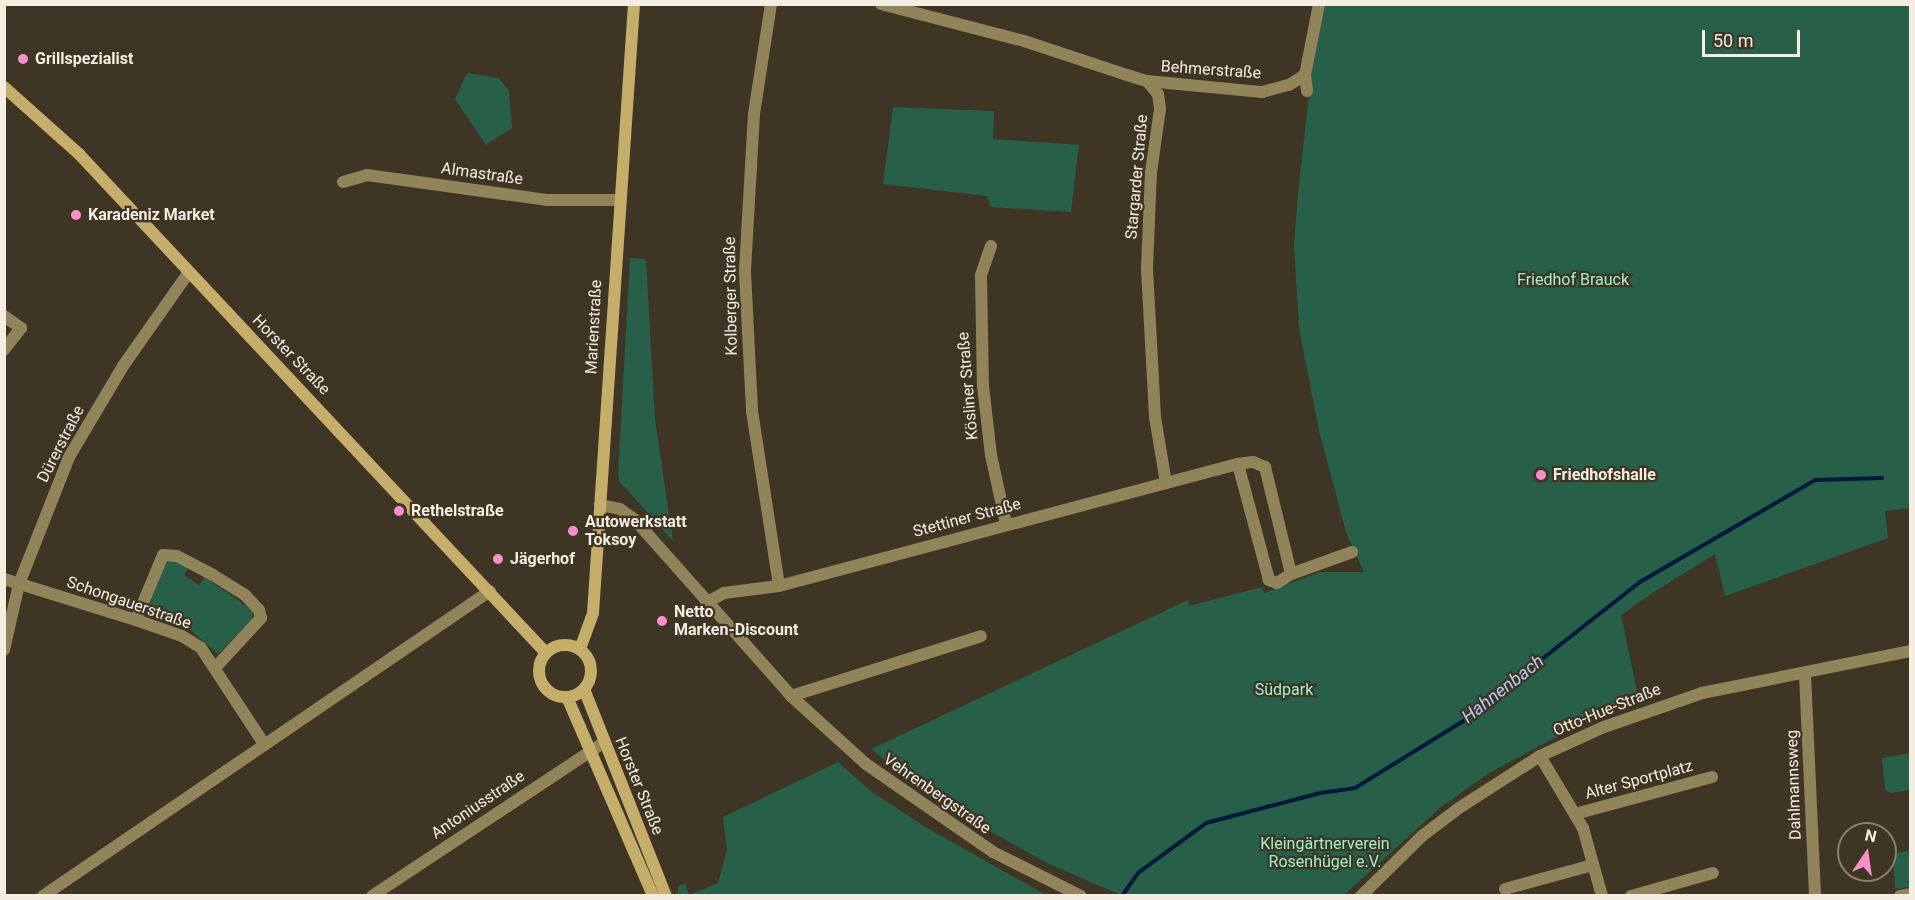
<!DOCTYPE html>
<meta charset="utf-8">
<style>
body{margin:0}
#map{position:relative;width:1915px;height:900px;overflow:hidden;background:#3f3524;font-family:Roboto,sans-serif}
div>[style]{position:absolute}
.green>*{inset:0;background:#275f49}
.stream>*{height:4px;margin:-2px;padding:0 2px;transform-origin:2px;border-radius:2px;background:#02193c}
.street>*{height:12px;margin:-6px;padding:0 6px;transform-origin:6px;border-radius:6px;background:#92845a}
.secondary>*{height:12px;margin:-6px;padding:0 6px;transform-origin:6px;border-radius:6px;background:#c5ae6a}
.secondary>.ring{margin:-6px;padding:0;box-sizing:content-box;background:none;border:12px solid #c5ae6a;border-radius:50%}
.dots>*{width:16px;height:16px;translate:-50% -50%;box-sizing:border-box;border:3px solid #3f3524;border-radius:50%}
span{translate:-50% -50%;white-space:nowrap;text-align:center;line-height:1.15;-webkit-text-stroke:4.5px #3f3524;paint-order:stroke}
.poi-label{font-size:16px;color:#f3ede2;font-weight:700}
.left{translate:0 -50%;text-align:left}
.street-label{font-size:16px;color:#f3ede2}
.park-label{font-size:16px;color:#98f3ca}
.water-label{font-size:18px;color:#b1ccf4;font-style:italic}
.frame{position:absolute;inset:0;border:6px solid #f3ede2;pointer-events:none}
.north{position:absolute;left:1837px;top:822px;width:60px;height:60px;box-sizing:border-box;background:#3f3524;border:2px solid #877f70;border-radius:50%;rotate:13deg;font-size:16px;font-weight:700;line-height:24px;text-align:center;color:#f3ede2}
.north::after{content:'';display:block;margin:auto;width:21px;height:27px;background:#f98fc9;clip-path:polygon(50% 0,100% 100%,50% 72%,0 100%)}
.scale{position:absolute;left:1702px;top:30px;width:98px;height:27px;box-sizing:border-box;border:3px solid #f3ede2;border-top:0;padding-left:8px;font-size:18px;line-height:21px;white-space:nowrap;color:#f3ede2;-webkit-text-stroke:4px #3f3524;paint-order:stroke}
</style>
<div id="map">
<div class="green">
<div style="clip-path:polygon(1319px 5px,1910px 5px,1910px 508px,1885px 511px,1888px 538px,1725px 596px,1715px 554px,1654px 592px,1621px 615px,1639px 701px,1596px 716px,1489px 773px,1441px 807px,1344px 895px,1121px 895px,1049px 864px,934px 800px,871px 749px,1188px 600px,1189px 606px,1262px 587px,1264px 593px,1320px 572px,1364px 572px,1346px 532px,1319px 431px,1299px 328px,1294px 245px,1298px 193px)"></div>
<div style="clip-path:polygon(467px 73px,499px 78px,509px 91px,512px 128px,486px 145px,455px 99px)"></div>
<div style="clip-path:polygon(893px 107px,994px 111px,993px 139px,1079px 145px,1071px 212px,991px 207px,987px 196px,883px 184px)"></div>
<div style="clip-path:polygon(630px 258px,646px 259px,655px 419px,673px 541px,619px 481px,618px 474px)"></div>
<div style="clip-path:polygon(171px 560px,189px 567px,184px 575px,199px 585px,205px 577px,253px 611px,252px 619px,218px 654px,187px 627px,146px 614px,166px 563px)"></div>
<div style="clip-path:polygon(1910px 753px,1910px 790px,1890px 793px,1885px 789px,1882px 758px)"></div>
<div style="clip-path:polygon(838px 762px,872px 792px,927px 828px,1046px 895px,678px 895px,678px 886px,685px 884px,689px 895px,718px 883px,727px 850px,723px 817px)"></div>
<div style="clip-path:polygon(1910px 850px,1910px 887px,1895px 889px,1893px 854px)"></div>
</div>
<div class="stream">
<div style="left:1122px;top:896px;width:28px;rotate:-55deg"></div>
<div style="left:1138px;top:873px;width:84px;rotate:-36.3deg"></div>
<div style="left:1206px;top:823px;width:118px;rotate:-14.7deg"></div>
<div style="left:1320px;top:793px;width:35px;rotate:-8deg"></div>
<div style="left:1355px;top:788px;width:126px;rotate:-31.7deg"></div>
<div style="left:1462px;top:722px;width:226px;rotate:-38.2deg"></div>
<div style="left:1640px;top:582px;width:203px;rotate:-30.2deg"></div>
<div style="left:1815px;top:480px;width:67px;rotate:-1.7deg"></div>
</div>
<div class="street">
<div style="left:771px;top:4px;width:111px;rotate:98.8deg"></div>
<div style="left:754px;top:114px;width:158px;rotate:93.3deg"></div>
<div style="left:745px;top:272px;width:139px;rotate:87.1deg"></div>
<div style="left:752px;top:411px;width:177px;rotate:81.2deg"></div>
<div style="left:881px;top:4px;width:148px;rotate:14.5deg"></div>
<div style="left:1024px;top:41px;width:108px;rotate:18.3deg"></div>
<div style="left:1127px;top:75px;width:21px;rotate:17deg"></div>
<div style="left:1147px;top:81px;width:17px;rotate:50deg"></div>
<div style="left:1158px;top:94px;width:15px;rotate:82deg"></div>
<div style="left:1160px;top:109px;width:64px;rotate:98.1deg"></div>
<div style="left:1151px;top:172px;width:97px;rotate:92.4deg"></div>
<div style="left:1147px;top:269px;width:148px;rotate:86.9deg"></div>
<div style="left:1155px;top:417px;width:67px;rotate:80.5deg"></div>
<div style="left:1147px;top:81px;width:116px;rotate:5.5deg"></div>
<div style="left:1262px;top:92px;width:28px;rotate:-15deg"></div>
<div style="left:1289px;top:85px;width:19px;rotate:-32deg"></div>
<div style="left:1307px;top:91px;width:16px;rotate:-97deg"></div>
<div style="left:1305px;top:75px;width:72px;rotate:-78.8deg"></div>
<div style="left:343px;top:182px;width:25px;rotate:-16deg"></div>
<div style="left:367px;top:175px;width:183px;rotate:7.9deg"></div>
<div style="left:548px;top:200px;width:70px"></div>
<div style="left:991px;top:246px;width:31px;rotate:109deg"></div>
<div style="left:981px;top:275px;width:111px;rotate:89deg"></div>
<div style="left:983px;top:386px;width:69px;rotate:83.4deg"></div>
<div style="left:991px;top:455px;width:71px;rotate:77.7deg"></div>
<div style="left:4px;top:316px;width:21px;rotate:35deg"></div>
<div style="left:21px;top:328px;width:28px;rotate:128deg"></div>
<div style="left:1253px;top:462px;width:13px;rotate:23deg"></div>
<div style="left:1265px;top:467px;width:110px;rotate:76.3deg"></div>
<div style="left:1291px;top:574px;width:17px;rotate:147deg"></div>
<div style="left:1277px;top:583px;width:9px;rotate:-159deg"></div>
<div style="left:1269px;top:580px;width:120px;rotate:-105deg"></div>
<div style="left:1238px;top:464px;width:15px;rotate:-8deg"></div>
<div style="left:600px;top:505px;width:20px;rotate:11deg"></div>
<div style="left:620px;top:509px;width:19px;rotate:36deg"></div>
<div style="left:635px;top:520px;width:235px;rotate:48.4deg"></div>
<div style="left:791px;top:696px;width:101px;rotate:42.2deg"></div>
<div style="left:866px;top:764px;width:155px;rotate:34.7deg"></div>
<div style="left:993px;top:852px;width:98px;rotate:26.6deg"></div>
<div style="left:1291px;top:574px;width:65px;rotate:-19.8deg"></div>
<div style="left:4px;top:579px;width:138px;rotate:17.3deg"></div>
<div style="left:136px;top:620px;width:49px;rotate:19.2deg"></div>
<div style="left:182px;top:636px;width:22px;rotate:32deg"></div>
<div style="left:201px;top:648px;width:115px;rotate:56.7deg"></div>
<div style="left:706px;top:603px;width:21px;rotate:-29deg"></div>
<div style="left:724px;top:593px;width:55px;rotate:-7.3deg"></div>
<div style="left:779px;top:586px;width:475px;rotate:-14.9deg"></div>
<div style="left:136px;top:620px;width:70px;rotate:-67.4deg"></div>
<div style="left:163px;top:555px;width:14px;rotate:4deg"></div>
<div style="left:177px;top:556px;width:41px;rotate:27.8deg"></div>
<div style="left:213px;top:575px;width:38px;rotate:32deg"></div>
<div style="left:245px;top:595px;width:21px;rotate:47deg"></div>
<div style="left:259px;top:610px;width:8px;rotate:76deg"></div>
<div style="left:261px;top:618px;width:68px;rotate:132.6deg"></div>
<div style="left:4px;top:650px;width:68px;rotate:-77.2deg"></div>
<div style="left:19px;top:584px;width:136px;rotate:-68.5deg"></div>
<div style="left:69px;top:457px;width:106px;rotate:-59.3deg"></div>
<div style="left:123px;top:366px;width:115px;rotate:-54.9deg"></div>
<div style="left:1805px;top:674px;width:222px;rotate:87.4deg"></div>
<div style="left:791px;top:696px;width:199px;rotate:-17.5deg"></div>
<div style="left:1540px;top:756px;width:84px;rotate:59.2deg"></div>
<div style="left:1583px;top:828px;width:71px;rotate:74.4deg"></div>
<div style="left:1575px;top:814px;width:142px;rotate:-15.1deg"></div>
<div style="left:1505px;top:889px;width:91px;rotate:-15.3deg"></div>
<div style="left:43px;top:896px;width:541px;rotate:-34.31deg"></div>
<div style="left:372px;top:896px;width:277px;rotate:-33.5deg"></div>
<div style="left:1361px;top:896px;width:86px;rotate:-44.5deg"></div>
<div style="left:1422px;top:836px;width:46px;rotate:-37.1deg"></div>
<div style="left:1459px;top:808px;width:96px;rotate:-32.7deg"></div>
<div style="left:1540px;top:756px;width:70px;rotate:-24.4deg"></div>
<div style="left:1604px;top:727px;width:104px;rotate:-19.1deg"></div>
<div style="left:1702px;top:693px;width:212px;rotate:-11.4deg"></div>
<div style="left:1631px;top:896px;width:85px;rotate:-15.7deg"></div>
<div style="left:1900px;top:896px;width:10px;rotate:-11deg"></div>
</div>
<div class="secondary">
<div style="left:4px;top:87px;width:101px;rotate:41.8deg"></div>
<div style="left:79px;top:154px;width:683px;rotate:46.9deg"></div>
<div class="ring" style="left:539px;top:645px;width:40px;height:40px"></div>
<div style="left:580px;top:649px;width:38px;rotate:-70deg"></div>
<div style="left:593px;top:613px;width:610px;rotate:-86.15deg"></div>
<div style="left:584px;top:689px;width:223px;rotate:68.4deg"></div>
<div style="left:567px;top:697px;width:217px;rotate:66.6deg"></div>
</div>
<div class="dots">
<div style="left:23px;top:59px;background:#f98fc9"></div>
<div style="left:76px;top:215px;background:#f98fc9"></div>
<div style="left:1541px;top:475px;background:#f98fc9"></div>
<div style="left:399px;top:511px;background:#f98fc9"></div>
<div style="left:573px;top:531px;background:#f98fc9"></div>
<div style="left:498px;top:559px;background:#f98fc9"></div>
<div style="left:662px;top:621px;background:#f98fc9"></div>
</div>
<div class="poi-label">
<span class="left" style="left:35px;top:59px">Grillspezialist</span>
<span class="left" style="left:88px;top:215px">Karadeniz Market</span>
<span class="left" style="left:1553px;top:475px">Friedhofshalle</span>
<span class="left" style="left:411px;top:511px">Rethelstraße</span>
<span class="left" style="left:585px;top:531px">Autowerkstatt<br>Toksoy</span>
<span class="left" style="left:510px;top:559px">Jägerhof</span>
<span class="left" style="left:674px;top:621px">Netto<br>Marken-Discount</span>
</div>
<div class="street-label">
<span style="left:1211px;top:70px;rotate:4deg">Behmerstraße</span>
<span style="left:482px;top:174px;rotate:8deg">Almastraße</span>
<span style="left:1137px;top:177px;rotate:-85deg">Stargarder Straße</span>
<span style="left:731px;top:296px;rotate:-91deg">Kolberger Straße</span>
<span style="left:594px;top:327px;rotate:-87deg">Marienstraße</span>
<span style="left:291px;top:355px;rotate:46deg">Horster Straße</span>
<span style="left:968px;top:386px;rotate:-95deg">Kösliner Straße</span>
<span style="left:61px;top:444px;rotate:-63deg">Dürerstraße</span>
<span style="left:967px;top:518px;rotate:-15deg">Stettiner Straße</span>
<span style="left:129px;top:603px;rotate:19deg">Schongauerstraße</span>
<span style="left:1607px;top:710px;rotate:-22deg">Otto-Hue-Straße</span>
<span style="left:1639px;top:780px;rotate:-15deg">Alter Sportplatz</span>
<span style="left:1794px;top:785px;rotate:-92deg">Dahlmannsweg</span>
<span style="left:639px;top:786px;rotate:68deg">Horster Straße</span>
<span style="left:937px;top:794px;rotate:35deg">Vehrenbergstraße</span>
<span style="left:478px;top:805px;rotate:-34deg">Antoniusstraße</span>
</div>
<div class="park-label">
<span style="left:1573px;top:280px">Friedhof Brauck</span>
<span style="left:1284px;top:690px">Südpark</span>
<span style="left:1325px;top:853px">Kleingärtnerverein<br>Rosenhügel e.V.</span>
</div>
<div class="water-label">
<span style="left:1503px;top:689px;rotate:-38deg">Hahnenbach</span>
</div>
<div class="frame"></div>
<div class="north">N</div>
<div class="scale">50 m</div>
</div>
